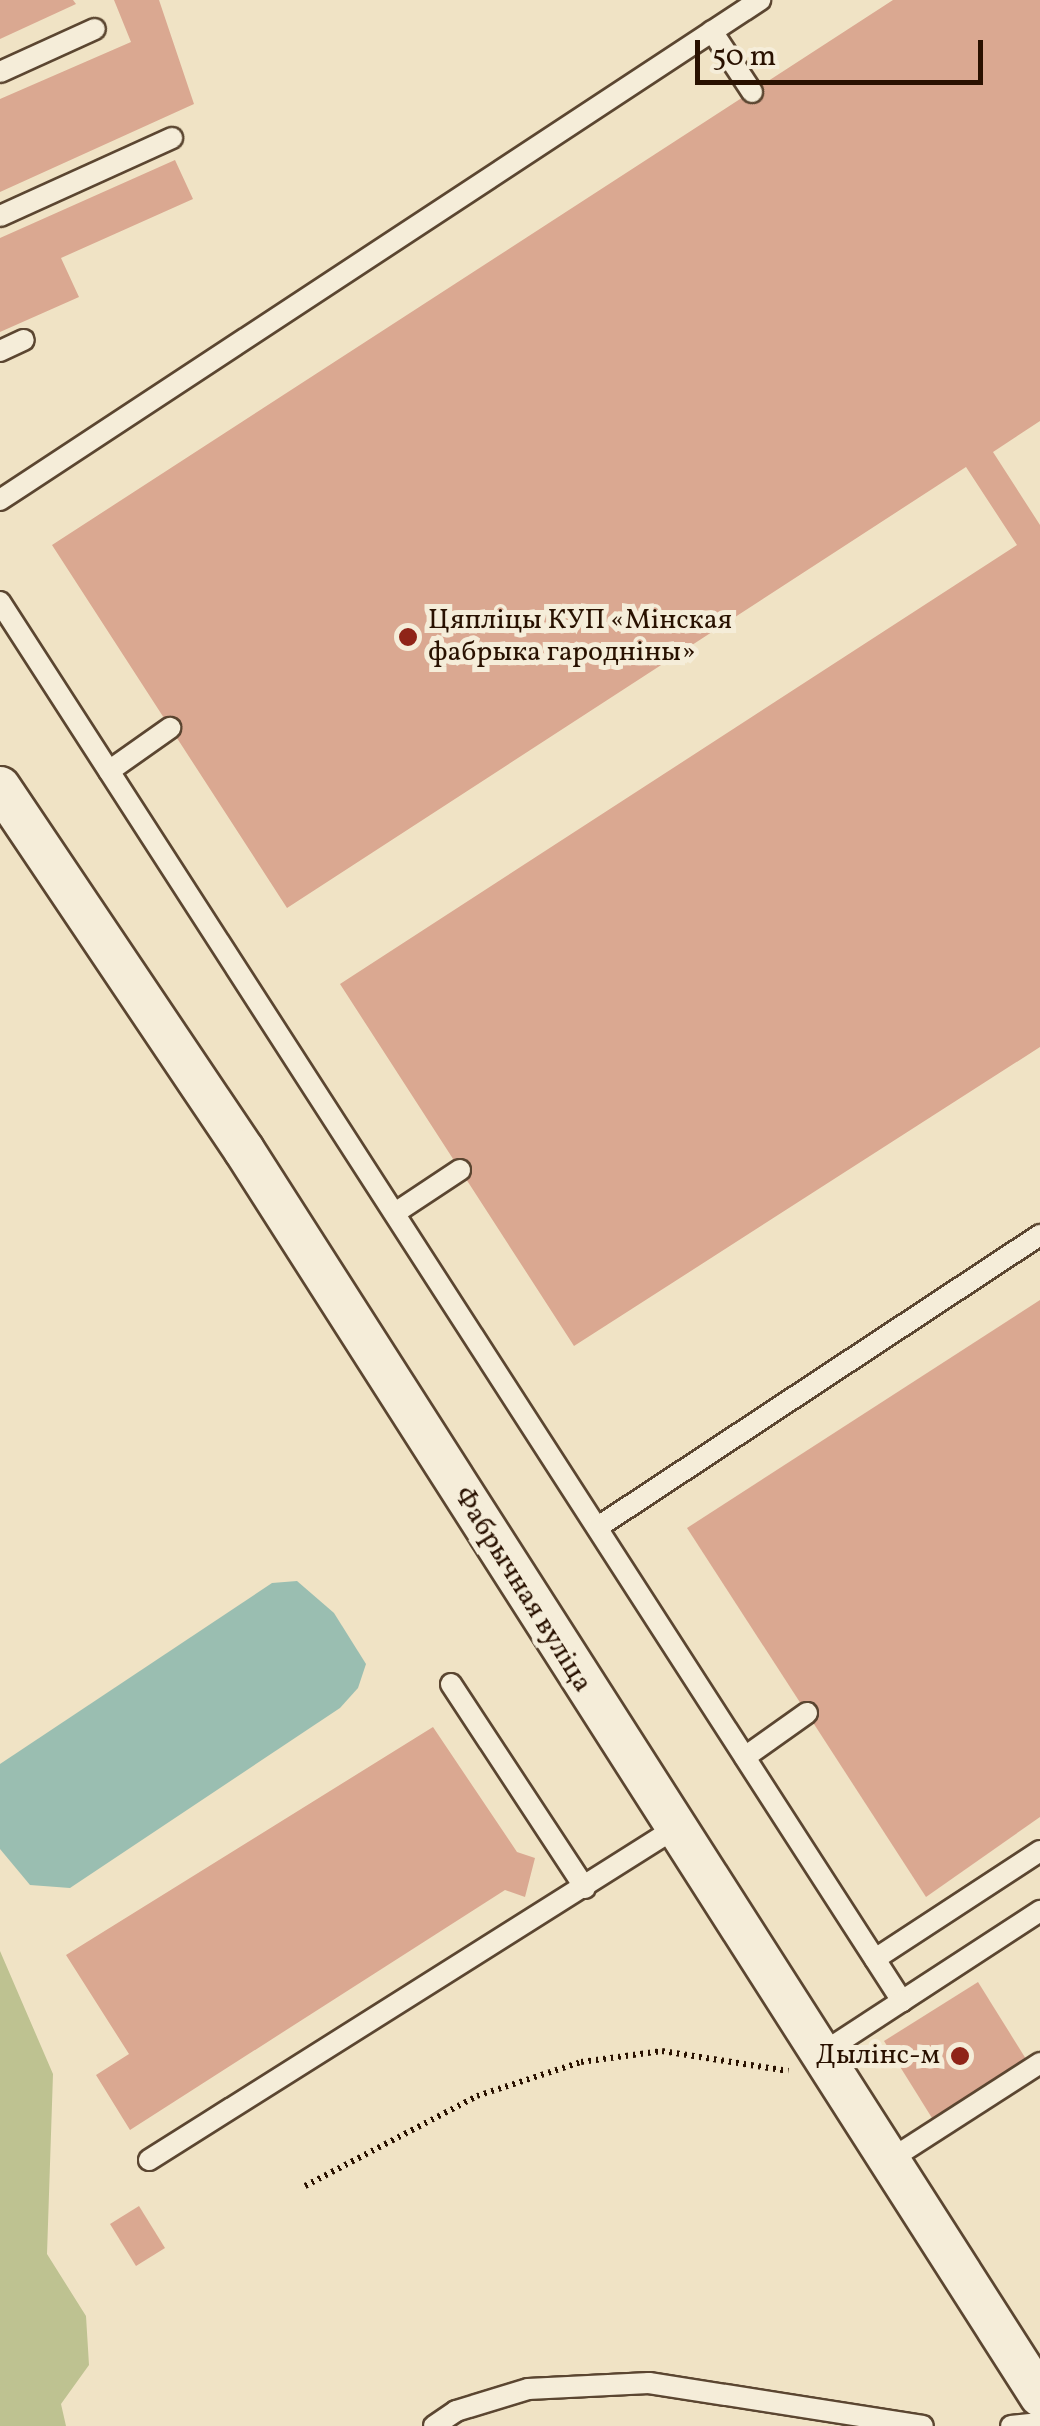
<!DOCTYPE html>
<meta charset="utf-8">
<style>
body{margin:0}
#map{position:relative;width:1040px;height:2426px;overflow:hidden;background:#f0e3c5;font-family:Vollkorn,serif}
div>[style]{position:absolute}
.green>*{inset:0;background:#bec291}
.water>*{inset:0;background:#9abeb1}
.building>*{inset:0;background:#daa891}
.path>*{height:6px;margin-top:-3px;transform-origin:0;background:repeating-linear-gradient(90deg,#291100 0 2.5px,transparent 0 7.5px)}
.roads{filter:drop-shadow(2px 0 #5b4631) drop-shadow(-2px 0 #5b4631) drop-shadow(0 2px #5b4631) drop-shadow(0 -2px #5b4631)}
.lane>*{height:20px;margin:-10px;padding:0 10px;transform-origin:10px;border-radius:10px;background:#f5edd9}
.street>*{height:40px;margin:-20px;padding:0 20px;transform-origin:20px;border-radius:20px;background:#f5edd9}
.dots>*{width:28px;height:28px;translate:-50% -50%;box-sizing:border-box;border:5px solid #f5edd9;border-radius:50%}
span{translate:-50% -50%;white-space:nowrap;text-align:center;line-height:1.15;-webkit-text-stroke:10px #f5edd9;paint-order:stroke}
.poi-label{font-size:28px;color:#291100}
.left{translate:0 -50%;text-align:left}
.right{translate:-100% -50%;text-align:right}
.street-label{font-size:28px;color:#291100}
.scale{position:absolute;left:695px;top:40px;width:288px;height:45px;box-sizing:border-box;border:5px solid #291100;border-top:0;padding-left:12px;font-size:30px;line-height:35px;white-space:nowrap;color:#291100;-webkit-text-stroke:8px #f5edd9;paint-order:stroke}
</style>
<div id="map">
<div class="green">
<div style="clip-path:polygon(0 1951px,53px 2074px,47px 2254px,86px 2316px,89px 2365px,61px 2404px,66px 2426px,0 2426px)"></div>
</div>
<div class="water">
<div style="clip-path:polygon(297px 1581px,334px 1613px,366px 1664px,358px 1688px,340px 1708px,70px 1888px,30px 1885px,0 1849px,0 1764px,272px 1583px)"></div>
</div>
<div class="building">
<div style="clip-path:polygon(0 0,73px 0,76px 4px,0 39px)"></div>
<div style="clip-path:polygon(114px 0,159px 0,194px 104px,0 192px,0 99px,131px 42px)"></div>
<div style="clip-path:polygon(893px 0,1040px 0,1040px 421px,993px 452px,1040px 525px,1040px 1047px,574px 1346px,340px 984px,1017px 545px,966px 467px,287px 908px,52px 545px)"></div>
<div style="clip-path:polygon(175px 160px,193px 199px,61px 258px,79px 297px,0 332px,0 238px)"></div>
<div style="clip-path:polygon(1040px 1300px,1040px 1817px,926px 1897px,687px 1528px)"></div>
<div style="clip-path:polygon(433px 1727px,517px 1852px,535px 1858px,525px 1897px,505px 1890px,130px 2130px,96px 2075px,129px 2054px,66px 1955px)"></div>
<div style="clip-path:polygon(978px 1982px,1026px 2059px,932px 2118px,884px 2041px)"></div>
<div style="clip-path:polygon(139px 2206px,165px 2248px,136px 2266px,110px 2224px)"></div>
</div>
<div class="path">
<div style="left:305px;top:2186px;width:194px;rotate:-27.6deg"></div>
<div style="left:477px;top:2096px;width:109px;rotate:-18.1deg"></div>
<div style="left:581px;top:2062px;width:82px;rotate:-7.7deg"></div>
<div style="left:662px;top:2051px;width:128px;rotate:9deg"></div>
</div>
<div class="roads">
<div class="lane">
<div style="left:712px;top:31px;width:73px;rotate:56.7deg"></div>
<div style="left:0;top:72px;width:104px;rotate:-24.4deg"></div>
<div style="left:0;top:216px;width:189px;rotate:-24.4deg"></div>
<div style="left:0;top:351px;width:26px;rotate:-25deg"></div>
<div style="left:0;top:500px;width:910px;rotate:-33.34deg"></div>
<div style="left:0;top:602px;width:1665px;rotate:57.19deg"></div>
<div style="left:902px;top:2001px;width:165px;rotate:-33.1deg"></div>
<div style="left:109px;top:771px;width:75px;rotate:-35.2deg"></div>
<div style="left:395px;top:1213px;width:78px;rotate:-33.5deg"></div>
<div style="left:598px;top:1527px;width:530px;rotate:-33.45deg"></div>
<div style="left:451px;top:1684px;width:244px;rotate:56.7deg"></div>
<div style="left:745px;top:1757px;width:76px;rotate:-35.4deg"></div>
<div style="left:875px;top:1959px;width:197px;rotate:-33.2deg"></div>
<div style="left:821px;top:2054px;width:97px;rotate:-33.2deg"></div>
<div style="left:149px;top:2160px;width:621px;rotate:-32.23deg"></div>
<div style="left:888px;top:2161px;width:181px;rotate:-32.8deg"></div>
<div style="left:434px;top:2426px;width:27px;rotate:-34deg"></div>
<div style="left:456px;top:2411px;width:75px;rotate:-17deg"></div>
<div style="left:528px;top:2389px;width:121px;rotate:-2.8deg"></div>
<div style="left:649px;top:2383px;width:277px;rotate:8.9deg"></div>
<div style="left:1011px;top:2426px;width:29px;rotate:-6deg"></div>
</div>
<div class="street">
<div style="left:0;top:787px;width:437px;rotate:56.1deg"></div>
<div style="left:244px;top:1150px;width:1479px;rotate:57.43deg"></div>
</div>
</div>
<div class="dots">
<div style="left:408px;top:637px;background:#8f2418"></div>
<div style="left:960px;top:2056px;background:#8f2418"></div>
</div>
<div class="poi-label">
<span class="left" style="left:428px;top:637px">Цяпліцы КУП «Мінская<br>фабрыка гародніны»</span>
<span class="right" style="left:940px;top:2056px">Дылінс-м</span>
</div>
<div class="street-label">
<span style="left:522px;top:1590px;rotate:58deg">Фабрычная вуліца</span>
</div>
<div class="scale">50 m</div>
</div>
